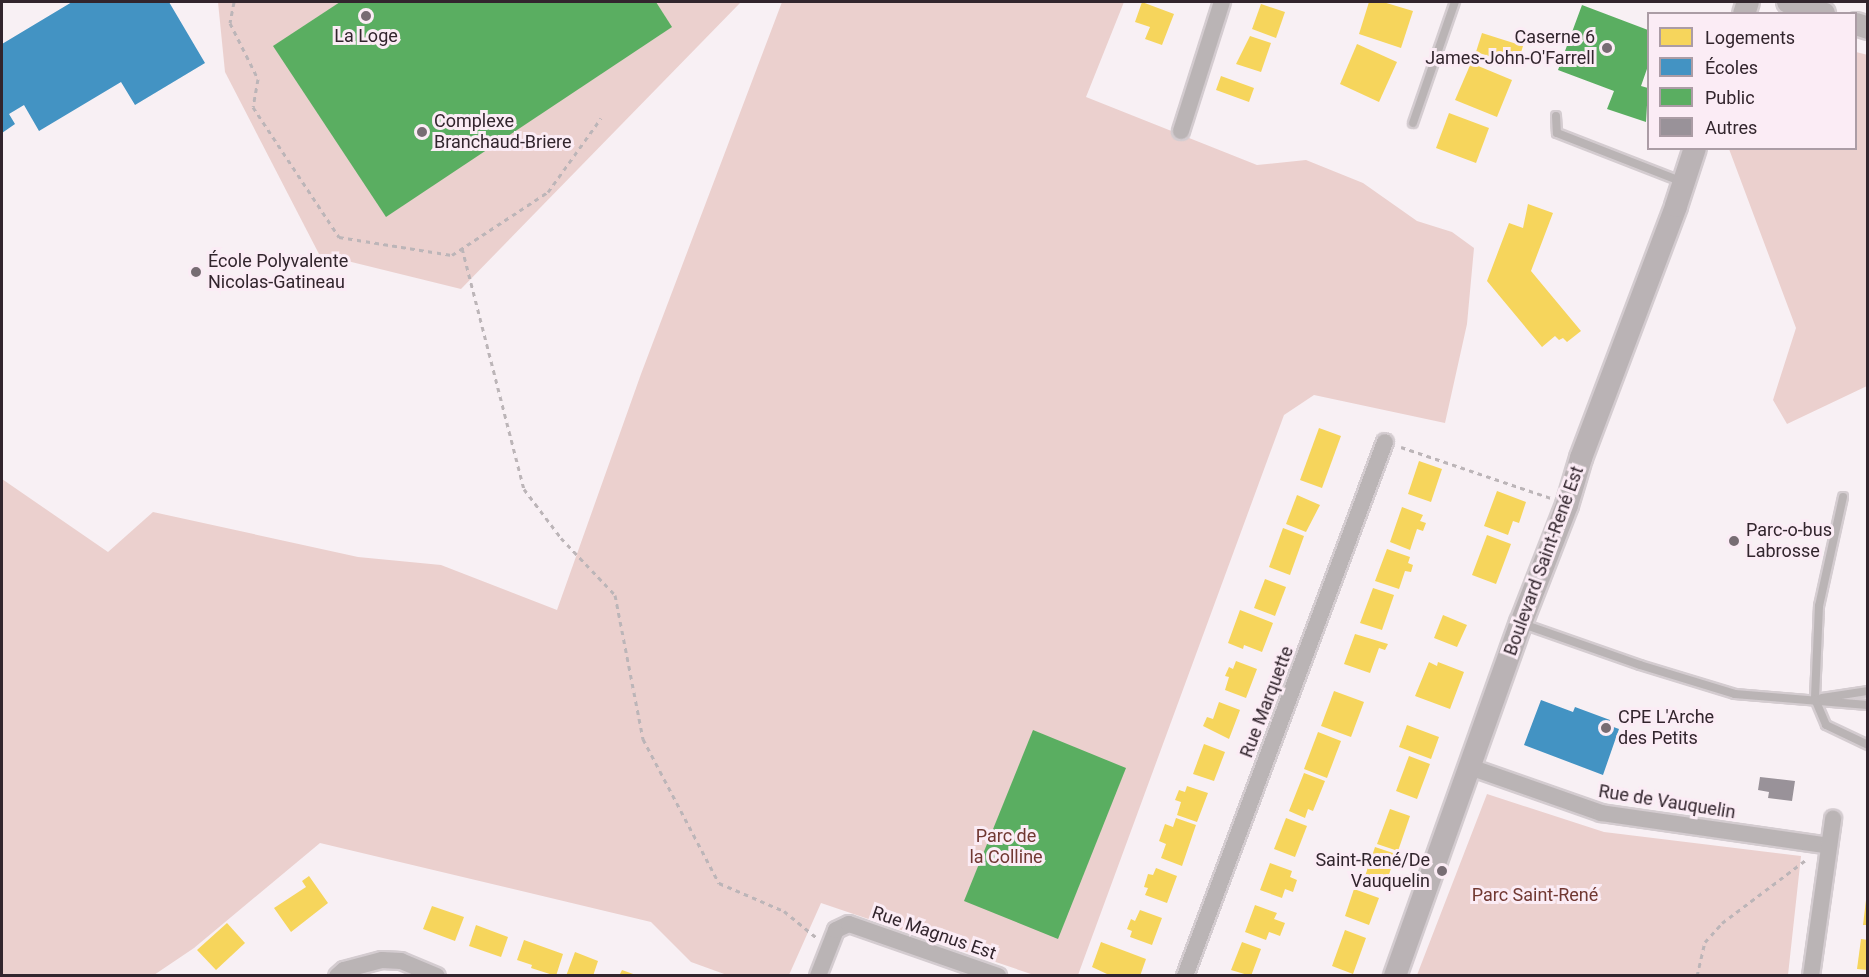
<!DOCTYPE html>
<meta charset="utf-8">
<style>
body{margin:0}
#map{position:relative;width:1869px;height:977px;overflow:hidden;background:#f8f0f4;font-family:Roboto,sans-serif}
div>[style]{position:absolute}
.green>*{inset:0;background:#ebd0ce}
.homes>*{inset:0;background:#f6d55c}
.schools>*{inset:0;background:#4393c3}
.public>*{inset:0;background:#5aae61}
.building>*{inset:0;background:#999299}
.path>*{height:3px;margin-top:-1.5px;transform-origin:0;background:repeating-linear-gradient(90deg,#bcb5b8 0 4.5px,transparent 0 9px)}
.roads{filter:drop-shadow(2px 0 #d4ccd0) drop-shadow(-2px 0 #d4ccd0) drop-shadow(0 2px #d4ccd0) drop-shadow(0 -2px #d4ccd0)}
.lane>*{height:8px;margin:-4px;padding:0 4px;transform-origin:4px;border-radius:4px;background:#bab4b5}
.street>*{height:16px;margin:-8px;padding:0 8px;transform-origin:8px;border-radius:8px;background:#bab4b5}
.secondary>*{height:22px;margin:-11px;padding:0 11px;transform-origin:11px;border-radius:11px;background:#bab3b5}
.dots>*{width:16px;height:16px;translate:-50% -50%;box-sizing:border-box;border:3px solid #fbecf5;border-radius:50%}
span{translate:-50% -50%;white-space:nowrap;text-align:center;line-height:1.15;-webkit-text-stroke:6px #fbecf5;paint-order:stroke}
.poi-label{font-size:18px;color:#32252d}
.right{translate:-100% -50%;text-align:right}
.left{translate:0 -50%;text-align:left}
.street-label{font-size:18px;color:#32252d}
.park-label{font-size:18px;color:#713832}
.frame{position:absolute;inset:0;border:3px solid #32252d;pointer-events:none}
.legend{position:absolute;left:1647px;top:12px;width:210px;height:138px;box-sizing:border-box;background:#fbecf5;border:2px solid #ab9ca5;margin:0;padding:8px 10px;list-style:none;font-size:18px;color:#32252d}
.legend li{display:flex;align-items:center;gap:12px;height:30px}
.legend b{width:30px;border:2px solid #ab9ca5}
</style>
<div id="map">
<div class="green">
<div style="clip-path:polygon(218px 2px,741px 2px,461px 289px,319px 254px,225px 72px)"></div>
<div style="clip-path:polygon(782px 2px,1124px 2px,1086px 97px,1257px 165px,1306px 160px,1363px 183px,1417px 221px,1452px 232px,1474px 248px,1467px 324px,1445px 423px,1314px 395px,1284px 415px,1078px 975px,1034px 975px,821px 903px,789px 975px,727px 975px,691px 962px,651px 922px,320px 843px,194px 948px,154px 975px,2px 975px,2px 479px,108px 552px,153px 512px,358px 557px,441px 565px,557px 610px,641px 374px)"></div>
<div style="clip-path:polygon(1856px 52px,1868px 55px,1867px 386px,1787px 424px,1773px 400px,1796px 328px,1729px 149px,1856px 148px)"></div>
<div style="clip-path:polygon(1487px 794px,1604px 832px,1801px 856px,1788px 975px,1417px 975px)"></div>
</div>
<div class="homes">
<div style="clip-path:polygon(1142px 2px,1174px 14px,1162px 45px,1145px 39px,1150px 27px,1135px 22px)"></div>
<div style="clip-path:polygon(1369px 2px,1383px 2px,1413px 11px,1401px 48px,1359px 34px)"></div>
<div style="clip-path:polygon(1261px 4px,1285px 12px,1276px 38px,1252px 29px)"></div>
<div style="clip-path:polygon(1482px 33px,1523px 46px,1517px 65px,1476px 52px)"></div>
<div style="clip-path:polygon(1250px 36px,1271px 43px,1261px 72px,1236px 64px)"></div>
<div style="clip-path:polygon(1357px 44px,1397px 62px,1379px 102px,1340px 84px)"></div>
<div style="clip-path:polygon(1471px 63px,1512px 80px,1497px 117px,1455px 100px)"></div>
<div style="clip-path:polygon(1221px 76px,1254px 88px,1249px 102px,1216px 90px)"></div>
<div style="clip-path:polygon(1449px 113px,1489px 128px,1476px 163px,1436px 148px)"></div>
<div style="clip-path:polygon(1528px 204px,1553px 213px,1531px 271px,1581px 331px,1567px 342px,1563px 338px,1559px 340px,1555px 336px,1542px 347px,1487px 281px,1509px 223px,1523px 228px)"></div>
<div style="clip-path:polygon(1319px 428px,1341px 436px,1322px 488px,1300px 480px)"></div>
<div style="clip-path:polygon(1419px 461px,1442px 469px,1431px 502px,1408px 494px)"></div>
<div style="clip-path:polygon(1497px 491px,1526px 502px,1519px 523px,1513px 521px,1508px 535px,1484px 526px)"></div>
<div style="clip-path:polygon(1297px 495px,1320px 505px,1306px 532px,1286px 524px)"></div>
<div style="clip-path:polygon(1402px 507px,1423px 515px,1420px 521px,1426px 523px,1423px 531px,1417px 529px,1410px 550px,1390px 542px)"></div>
<div style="clip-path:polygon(1283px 528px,1304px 536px,1290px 575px,1269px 567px)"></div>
<div style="clip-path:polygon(1487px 535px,1511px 544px,1496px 584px,1472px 575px)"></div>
<div style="clip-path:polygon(1387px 549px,1410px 557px,1408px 563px,1413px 565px,1411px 572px,1405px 571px,1399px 589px,1375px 581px)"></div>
<div style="clip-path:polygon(1265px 579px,1286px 587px,1275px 616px,1254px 608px)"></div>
<div style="clip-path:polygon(1373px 588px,1394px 595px,1382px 630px,1360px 623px)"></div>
<div style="clip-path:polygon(1240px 610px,1273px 623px,1262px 652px,1244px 645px,1243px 649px,1228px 643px)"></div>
<div style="clip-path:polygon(1443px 615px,1467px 625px,1457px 647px,1434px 638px)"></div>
<div style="clip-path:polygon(1355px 634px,1388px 644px,1385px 650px,1379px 648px,1370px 673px,1344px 664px)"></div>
<div style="clip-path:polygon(1236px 661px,1257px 669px,1246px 698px,1225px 690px,1229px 677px,1225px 676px,1229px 667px,1233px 669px)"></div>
<div style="clip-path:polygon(1429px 662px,1437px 666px,1438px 662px,1464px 672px,1450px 709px,1415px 696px)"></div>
<div style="clip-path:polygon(1334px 691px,1364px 702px,1351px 737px,1321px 726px)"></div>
<div style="clip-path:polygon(1219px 702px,1240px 710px,1229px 739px,1203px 726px,1207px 717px,1213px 719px)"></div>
<div style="clip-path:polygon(1407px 725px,1439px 737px,1431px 759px,1399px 747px)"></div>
<div style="clip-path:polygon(1318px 732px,1341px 741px,1327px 778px,1304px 769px)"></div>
<div style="clip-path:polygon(1204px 744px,1225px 752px,1214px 781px,1193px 774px)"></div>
<div style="clip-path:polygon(1409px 756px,1430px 764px,1417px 799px,1396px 791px)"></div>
<div style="clip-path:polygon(1304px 773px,1325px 781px,1313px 811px,1308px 809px,1305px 818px,1289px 811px)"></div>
<div style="clip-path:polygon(1187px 786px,1208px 793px,1197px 822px,1177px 815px,1181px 802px,1175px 800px,1179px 790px,1185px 792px)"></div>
<div style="clip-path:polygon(1390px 809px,1410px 816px,1398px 851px,1377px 844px)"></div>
<div style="clip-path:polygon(1176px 818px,1196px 825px,1182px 866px,1161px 858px,1166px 844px,1159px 841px,1165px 824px,1173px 827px)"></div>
<div style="clip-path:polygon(1286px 818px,1307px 826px,1295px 857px,1274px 849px)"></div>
<div style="clip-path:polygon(1375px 847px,1396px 854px,1384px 889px,1363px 882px)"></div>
<div style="clip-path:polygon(1270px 863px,1292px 871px,1290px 877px,1297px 880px,1293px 892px,1285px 889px,1282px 898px,1260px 890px)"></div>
<div style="clip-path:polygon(1156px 868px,1177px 876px,1167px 903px,1145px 895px,1148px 888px,1144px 887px,1148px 874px,1153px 875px)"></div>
<div style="clip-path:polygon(309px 876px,328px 903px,291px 932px,274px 908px,306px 887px,302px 881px)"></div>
<div style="clip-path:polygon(1354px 889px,1379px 898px,1369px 925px,1345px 916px)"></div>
<div style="clip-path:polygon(1866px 900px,1868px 900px,1868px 925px,1863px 925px)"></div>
<div style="clip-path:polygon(1255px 905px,1277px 913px,1274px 919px,1285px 923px,1280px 936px,1269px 932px,1266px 940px,1245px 932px)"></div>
<div style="clip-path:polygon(432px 906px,464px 917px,455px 941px,423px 929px)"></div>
<div style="clip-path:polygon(1140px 910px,1162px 918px,1152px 945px,1130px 937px,1132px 931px,1127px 929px,1131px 919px,1135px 921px)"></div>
<div style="clip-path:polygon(227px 923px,245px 943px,216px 970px,197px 950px)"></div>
<div style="clip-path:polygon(476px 925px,508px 937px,501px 957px,469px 946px)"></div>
<div style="clip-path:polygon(1345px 930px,1366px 938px,1353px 974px,1332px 966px)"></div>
<div style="clip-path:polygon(1861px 939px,1868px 940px,1868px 970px,1857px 969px)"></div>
<div style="clip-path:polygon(524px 940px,563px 954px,556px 976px,531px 968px,532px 965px,517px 960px)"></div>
<div style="clip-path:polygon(1101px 942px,1146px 959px,1140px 976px,1107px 974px,1092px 967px)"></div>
<div style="clip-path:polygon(1242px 942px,1261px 949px,1251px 976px,1231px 970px)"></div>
<div style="clip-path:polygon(575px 952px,598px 961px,593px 976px,566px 976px)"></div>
<div style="clip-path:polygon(622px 970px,636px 975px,636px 976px,619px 976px)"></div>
</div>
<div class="schools">
<div style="clip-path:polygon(72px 2px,169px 2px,205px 63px,135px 105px,121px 82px,39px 131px,24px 105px,9px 114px,15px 124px,2px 133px,2px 44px)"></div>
<div style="clip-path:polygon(1541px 700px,1573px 712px,1575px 707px,1610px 720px,1608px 725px,1619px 729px,1603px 775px,1524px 745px)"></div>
</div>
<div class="public">
<div style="clip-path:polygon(340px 2px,656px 2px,672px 27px,386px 217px,273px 46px)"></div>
<div style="clip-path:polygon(1582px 5px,1648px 30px,1648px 66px,1641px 86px,1648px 88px,1646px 122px,1607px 109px,1614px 91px,1558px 70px)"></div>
<div style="clip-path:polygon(1033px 730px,1126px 768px,1058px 939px,964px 901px)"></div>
</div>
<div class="building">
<div style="clip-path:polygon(1760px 777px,1795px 781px,1792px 801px,1768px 798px,1769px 792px,1758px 790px)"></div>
</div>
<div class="path">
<div style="left:234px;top:2px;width:21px;rotate:101deg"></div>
<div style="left:230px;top:23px;width:63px;rotate:63.4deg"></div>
<div style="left:258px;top:79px;width:28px;rotate:100deg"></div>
<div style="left:253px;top:107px;width:156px;rotate:56.5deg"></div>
<div style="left:339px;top:237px;width:114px;rotate:9.1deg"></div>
<div style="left:452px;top:255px;width:115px;rotate:-33.3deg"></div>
<div style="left:548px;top:192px;width:91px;rotate:-54.4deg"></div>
<div style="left:462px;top:248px;width:249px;rotate:75.6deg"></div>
<div style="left:524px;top:489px;width:61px;rotate:52.9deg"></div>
<div style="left:561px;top:538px;width:79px;rotate:46.5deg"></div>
<div style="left:615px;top:595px;width:147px;rotate:79deg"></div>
<div style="left:643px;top:739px;width:163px;rotate:62.2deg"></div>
<div style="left:719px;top:883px;width:71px;rotate:23.3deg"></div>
<div style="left:784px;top:911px;width:43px;rotate:39.3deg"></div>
<div style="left:1401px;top:447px;width:158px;rotate:18.8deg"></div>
<div style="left:1697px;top:976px;width:35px;rotate:-77deg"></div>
<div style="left:1705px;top:942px;width:25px;rotate:-48deg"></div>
<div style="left:1722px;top:923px;width:106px;rotate:-37deg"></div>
</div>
<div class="roads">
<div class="lane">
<div style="left:1556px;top:116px;width:17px;rotate:87deg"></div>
<div style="left:1557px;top:133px;width:135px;rotate:21.3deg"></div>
<div style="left:1413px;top:123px;width:128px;rotate:-70.9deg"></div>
<div style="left:1843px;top:497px;width:112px;rotate:102.4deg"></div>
<div style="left:1819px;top:606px;width:93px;rotate:92.5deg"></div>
<div style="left:1815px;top:699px;width:28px;rotate:67deg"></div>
<div style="left:1826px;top:725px;width:47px;rotate:25.5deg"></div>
<div style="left:1523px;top:624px;width:124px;rotate:19.3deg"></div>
<div style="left:1640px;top:665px;width:99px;rotate:17deg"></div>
<div style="left:1735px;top:694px;width:133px;rotate:4.7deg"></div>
<div style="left:1822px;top:698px;width:47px;rotate:-8.7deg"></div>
</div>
<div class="street">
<div style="left:1181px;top:131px;width:135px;rotate:-72.4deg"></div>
<div style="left:1470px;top:767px;width:139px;rotate:19.3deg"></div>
<div style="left:1601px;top:813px;width:230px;rotate:8.2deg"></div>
<div style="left:337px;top:976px;width:9px;rotate:-41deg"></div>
<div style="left:344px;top:970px;width:39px;rotate:-15deg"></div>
<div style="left:382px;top:960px;width:19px;rotate:3deg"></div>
<div style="left:401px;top:961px;width:39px;rotate:23deg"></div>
<div style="left:818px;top:976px;width:49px;rotate:-68.6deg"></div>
<div style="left:836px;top:930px;width:14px;rotate:-25deg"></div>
<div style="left:849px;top:924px;width:158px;rotate:19.2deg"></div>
<div style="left:1185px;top:976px;width:570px;rotate:-69.47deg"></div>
<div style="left:1811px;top:976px;width:159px;rotate:-82deg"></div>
</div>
<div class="secondary">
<div style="left:1788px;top:2px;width:38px;rotate:18deg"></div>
<div style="left:1744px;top:14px;width:13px;rotate:-72deg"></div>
<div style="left:1856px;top:24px;width:13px;rotate:18deg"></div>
<div style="left:1395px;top:976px;width:375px;rotate:-70.4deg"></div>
<div style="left:1521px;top:623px;width:127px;rotate:-68.7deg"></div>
<div style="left:1567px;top:505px;width:49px;rotate:-73.4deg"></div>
<div style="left:1581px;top:458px;width:269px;rotate:-69.3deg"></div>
<div style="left:1676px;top:206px;width:61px;rotate:-71.9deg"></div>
</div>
</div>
<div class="dots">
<div style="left:366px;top:16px;background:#776c73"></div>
<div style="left:1607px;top:48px;background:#776c73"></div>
<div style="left:422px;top:132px;background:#776c73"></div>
<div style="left:196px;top:272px;background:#776c73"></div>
<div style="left:1734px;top:541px;background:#776c73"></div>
<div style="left:1606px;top:728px;background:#776c73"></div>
<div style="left:1442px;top:871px;background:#776c73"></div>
</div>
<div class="poi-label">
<span style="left:366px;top:36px">La Loge</span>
<span class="right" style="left:1595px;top:48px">Caserne 6<br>James-John-O'Farrell</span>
<span class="left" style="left:434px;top:132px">Complexe<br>Branchaud-Briere</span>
<span class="left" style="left:208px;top:272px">École Polyvalente<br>Nicolas-Gatineau</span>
<span class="left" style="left:1746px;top:541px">Parc-o-bus<br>Labrosse</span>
<span class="left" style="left:1618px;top:728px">CPE L'Arche<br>des Petits</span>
<span class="right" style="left:1430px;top:871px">Saint-René/De<br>Vauquelin</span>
</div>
<div class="street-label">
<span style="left:1544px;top:561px;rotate:-70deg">Boulevard Saint-René Est</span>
<span style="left:1267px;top:702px;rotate:-69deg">Rue Marquette</span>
<span style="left:1667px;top:802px;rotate:9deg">Rue de Vauquelin</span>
<span style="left:934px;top:933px;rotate:19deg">Rue Magnus Est</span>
</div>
<div class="park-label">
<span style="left:1006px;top:847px">Parc de<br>la Colline</span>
<span style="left:1535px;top:895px">Parc Saint-René</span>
</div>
<div class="frame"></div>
<ul class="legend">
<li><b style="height:16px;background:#f6d55c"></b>Logements</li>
<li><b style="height:16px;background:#4393c3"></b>Écoles</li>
<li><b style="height:16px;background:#5aae61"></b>Public</li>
<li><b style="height:16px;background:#999299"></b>Autres</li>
</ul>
</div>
